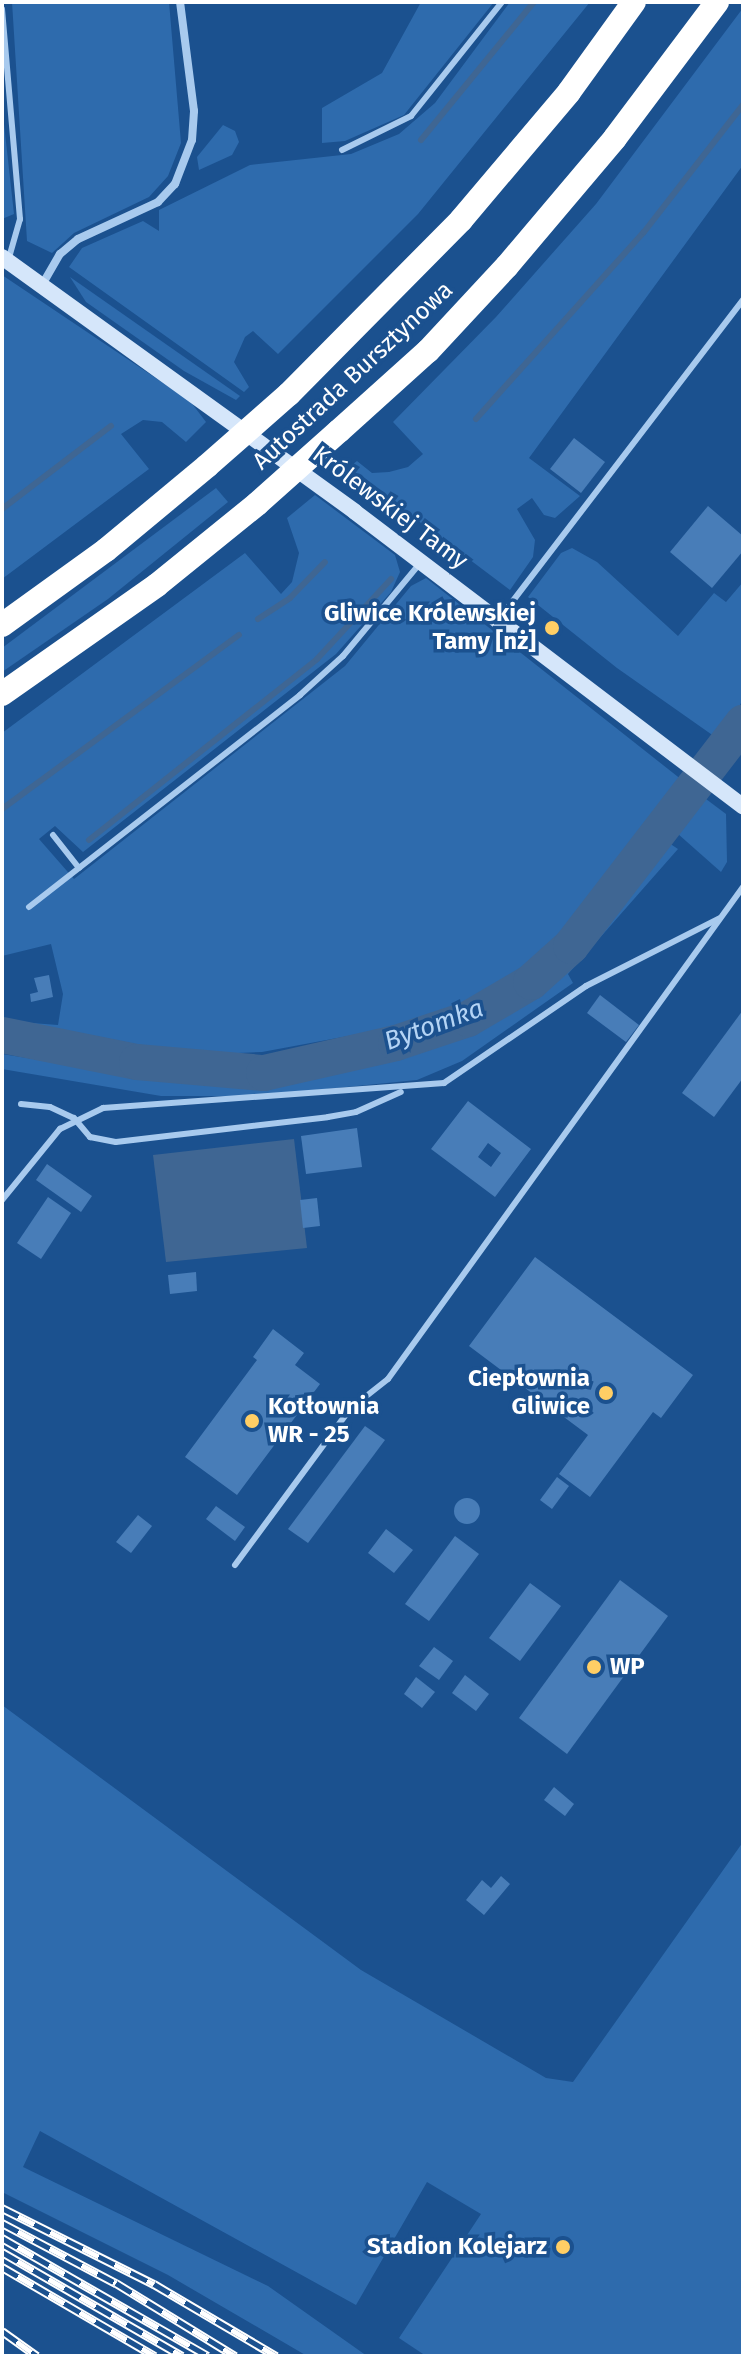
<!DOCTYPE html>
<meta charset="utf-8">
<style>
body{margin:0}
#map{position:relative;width:745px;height:2358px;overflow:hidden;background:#1b518f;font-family:"Fira Sans",sans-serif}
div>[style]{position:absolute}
.green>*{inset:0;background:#2e6bad}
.water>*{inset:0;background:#3f6693}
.stream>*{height:6px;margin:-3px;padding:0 3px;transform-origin:3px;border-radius:3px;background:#3f6693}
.river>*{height:36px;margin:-18px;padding:0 18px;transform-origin:18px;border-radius:18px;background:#3f6693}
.building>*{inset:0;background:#487db8}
.round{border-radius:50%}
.lane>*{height:6px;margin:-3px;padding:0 3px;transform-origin:3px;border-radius:3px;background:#a8caee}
.street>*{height:8px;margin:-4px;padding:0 4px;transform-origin:4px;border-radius:4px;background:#a8caee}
.secondary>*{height:16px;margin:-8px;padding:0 8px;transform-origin:8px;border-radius:8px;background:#d5e6fa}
.highway>*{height:24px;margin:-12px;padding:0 12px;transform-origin:12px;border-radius:12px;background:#fff}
.rail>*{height:9px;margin-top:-4.5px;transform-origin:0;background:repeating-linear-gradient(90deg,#1b518f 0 18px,#fff 0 36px);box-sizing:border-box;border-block:2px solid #fff}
.highway-bridge>*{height:24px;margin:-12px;padding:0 12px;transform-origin:12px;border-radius:12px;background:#fff}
.dots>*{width:22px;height:22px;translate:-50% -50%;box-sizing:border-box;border:4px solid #1b518f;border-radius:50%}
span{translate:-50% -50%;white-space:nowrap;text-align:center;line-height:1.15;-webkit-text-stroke:7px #1b518f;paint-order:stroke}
.street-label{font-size:24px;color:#fff}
.poi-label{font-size:24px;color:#fff;font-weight:700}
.right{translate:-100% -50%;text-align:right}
.left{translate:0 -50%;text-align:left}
.water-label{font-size:26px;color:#b4d4f5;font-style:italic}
.frame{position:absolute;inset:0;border:4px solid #fff;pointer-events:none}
</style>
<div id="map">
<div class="green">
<div style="clip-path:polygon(12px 2px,169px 2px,181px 143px,168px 176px,149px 197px,74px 233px,52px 253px,27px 241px)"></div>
<div style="clip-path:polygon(421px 2px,494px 2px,404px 115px,345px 141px,322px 143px,322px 108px,382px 73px)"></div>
<div style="clip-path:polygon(510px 2px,590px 2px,418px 214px,278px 354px,253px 331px,245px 337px,234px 362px,249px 387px,244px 392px,69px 267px,82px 248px,143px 221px,159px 231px,159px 210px,250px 165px,351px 154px,399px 134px,435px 103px)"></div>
<div style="clip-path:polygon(743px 8px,743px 165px,529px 458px,580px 496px,555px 518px,544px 515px,532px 498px,517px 509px,535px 540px,533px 557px,510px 590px,348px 468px,357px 461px,372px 473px,389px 472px,408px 467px,423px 454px,393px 422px,496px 317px,596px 204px)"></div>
<div style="clip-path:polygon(2px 106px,14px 214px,2px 219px)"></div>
<div style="clip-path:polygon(223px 125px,235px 131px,239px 142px,232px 155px,199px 170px,197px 157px)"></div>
<div style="clip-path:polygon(2px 275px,190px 401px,206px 422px,186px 442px,162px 422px,143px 420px,121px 434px,149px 469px,2px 579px)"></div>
<div style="clip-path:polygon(70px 277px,240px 396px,236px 400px,184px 371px,86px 302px)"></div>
<div style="clip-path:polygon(216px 488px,228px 502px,108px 599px,2px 672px,2px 648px)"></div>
<div style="clip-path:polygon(315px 495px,395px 555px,400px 572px,391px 592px,336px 654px,83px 852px,55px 826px,39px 839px,74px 879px,345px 666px,411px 586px,426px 578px,682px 780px,574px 928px,546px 955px,481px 999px,418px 1023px,262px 1052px,190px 1055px,90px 1035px,6px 1029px,5px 1021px,58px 1025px,63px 994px,51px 944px,2px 956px,2px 733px,245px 553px,281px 594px,292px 582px,299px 553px,287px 518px)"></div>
<div style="clip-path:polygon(572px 548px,597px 562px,678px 636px,714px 593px,726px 602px,743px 582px,743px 700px,718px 739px,617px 668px,528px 597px,561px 553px)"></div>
<div style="clip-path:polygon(698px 793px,726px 814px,727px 862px,721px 872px,669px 826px)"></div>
<div style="clip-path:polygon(663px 839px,678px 849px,568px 974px,573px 983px,462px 1061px,417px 1080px,256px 1096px,161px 1096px,2px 1069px,2px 1054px,147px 1077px,263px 1082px,419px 1047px,500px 1014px,563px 964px)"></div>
<div style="clip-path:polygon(2px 1705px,361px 1970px,546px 2078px,573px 2082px,743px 1842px,743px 2356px,426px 2356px,399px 2338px,481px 2214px,427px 2182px,356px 2305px,40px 2131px,23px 2167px,268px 2286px,367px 2356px,307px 2356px,168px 2275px,2px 2192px)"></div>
</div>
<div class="water">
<div style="clip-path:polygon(294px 1139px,307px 1248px,166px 1262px,153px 1155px)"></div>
</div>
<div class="stream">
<div style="left:421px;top:140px;width:178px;rotate:-50.7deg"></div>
<div style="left:476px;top:419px;width:251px;rotate:-48.1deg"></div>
<div style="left:644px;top:232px;width:161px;rotate:-52.1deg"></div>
<div style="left:2px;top:509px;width:137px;rotate:-37.3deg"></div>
<div style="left:258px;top:619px;width:38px;rotate:-33deg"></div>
<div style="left:290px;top:598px;width:50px;rotate:-45.8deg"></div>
<div style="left:2px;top:809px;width:294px;rotate:-36.3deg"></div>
<div style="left:89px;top:840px;width:291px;rotate:-38.4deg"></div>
<div style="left:317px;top:659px;width:109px;rotate:-47.2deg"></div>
</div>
<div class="river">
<div style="left:2px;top:1035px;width:138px;rotate:11.3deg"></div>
<div style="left:137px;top:1062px;width:127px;rotate:5deg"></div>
<div style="left:264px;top:1073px;width:135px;rotate:-12.8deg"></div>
<div style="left:396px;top:1043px;width:76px;rotate:-18.4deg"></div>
<div style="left:468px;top:1019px;width:73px;rotate:-30.4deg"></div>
<div style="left:531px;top:982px;width:54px;rotate:-42deg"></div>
<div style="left:571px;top:946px;width:282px;rotate:-52.4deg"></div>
</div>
<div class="building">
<div style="clip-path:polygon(574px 438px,605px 462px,581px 493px,550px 469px)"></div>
<div style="clip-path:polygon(708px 506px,743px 536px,743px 551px,712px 588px,670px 552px)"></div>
<div style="clip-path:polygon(49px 975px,53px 997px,31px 1002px,30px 994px,38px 992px,34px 978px)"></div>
<div style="clip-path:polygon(600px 995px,639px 1025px,626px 1042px,587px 1013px)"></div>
<div style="clip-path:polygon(743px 1010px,743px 1078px,714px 1117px,682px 1093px)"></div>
<div style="clip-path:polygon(evenodd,468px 1101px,531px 1149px,495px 1197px,431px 1149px,468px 1101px,488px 1143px,501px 1153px,491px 1167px,478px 1157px,488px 1143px)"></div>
<div style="clip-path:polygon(357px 1128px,362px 1167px,306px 1174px,301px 1136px)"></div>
<div style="clip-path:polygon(47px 1164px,92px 1196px,81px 1212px,36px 1180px)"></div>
<div style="clip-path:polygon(48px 1197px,71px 1213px,41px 1259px,17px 1243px)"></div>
<div style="clip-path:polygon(317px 1198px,320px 1226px,303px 1228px,300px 1200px)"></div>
<div style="clip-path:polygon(535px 1257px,693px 1375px,661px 1418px,653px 1412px,590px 1497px,559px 1474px,588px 1435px,469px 1346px)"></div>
<div style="clip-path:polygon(196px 1272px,197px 1291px,170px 1294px,168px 1275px)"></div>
<div style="clip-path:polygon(273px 1329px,304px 1353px,295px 1365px,320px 1384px,237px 1495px,185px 1457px,257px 1360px,253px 1357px)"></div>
<div style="clip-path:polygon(365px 1426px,385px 1440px,308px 1543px,288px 1529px)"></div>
<div style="clip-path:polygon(557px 1477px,569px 1486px,552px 1509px,540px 1500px)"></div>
<div class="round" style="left:454px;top:1498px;width:26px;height:26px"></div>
<div style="clip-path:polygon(216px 1506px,245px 1527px,235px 1541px,206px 1519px)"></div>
<div style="clip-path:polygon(138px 1515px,152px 1526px,131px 1553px,116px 1542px)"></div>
<div style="clip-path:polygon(386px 1529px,413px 1550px,394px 1573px,368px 1553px)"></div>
<div style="clip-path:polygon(455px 1536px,479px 1554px,429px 1621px,405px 1604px)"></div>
<div style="clip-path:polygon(620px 1580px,668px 1616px,567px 1754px,519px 1718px)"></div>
<div style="clip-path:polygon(530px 1583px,561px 1606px,520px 1661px,489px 1638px)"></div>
<div style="clip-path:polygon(434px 1647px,453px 1661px,439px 1680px,419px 1666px)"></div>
<div style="clip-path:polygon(465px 1675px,489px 1694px,476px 1711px,452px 1693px)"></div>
<div style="clip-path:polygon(416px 1677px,435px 1692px,422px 1708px,404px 1694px)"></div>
<div style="clip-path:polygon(554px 1787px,574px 1804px,565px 1816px,544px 1800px)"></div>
<div style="clip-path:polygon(501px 1876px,510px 1884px,484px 1915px,466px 1900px,482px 1880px,491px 1888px)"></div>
</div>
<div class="lane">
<div style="left:2px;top:9px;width:211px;rotate:85.1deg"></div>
<div style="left:20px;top:219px;width:44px;rotate:105.9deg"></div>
<div style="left:342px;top:150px;width:77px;rotate:-26.2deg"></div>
<div style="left:411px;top:116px;width:146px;rotate:-51.4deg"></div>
<div style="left:499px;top:619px;width:402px;rotate:-52.6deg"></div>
<div style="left:53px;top:835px;width:42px;rotate:51.8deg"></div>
<div style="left:29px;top:907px;width:344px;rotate:-38deg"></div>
<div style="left:300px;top:695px;width:58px;rotate:-42.2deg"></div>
<div style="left:343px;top:656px;width:122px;rotate:-50.3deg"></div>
<div style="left:21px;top:1104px;width:29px;rotate:6deg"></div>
<div style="left:50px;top:1107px;width:26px;rotate:25deg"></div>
<div style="left:74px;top:1118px;width:25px;rotate:50deg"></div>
<div style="left:90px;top:1137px;width:26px;rotate:11deg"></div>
<div style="left:116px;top:1142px;width:213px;rotate:-6.7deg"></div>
<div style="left:328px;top:1117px;width:28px;rotate:-10deg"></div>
<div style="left:356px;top:1112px;width:49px;rotate:-24deg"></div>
<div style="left:2px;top:1200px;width:92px;rotate:-50.8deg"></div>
<div style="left:60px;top:1129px;width:48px;rotate:-26deg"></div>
<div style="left:103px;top:1108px;width:342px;rotate:-4.2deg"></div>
<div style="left:444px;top:1083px;width:172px;rotate:-34.3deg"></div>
<div style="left:586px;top:986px;width:150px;rotate:-26.9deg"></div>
<div style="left:235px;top:1565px;width:194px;rotate:-53.6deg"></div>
<div style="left:350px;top:1409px;width:48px;rotate:-38.3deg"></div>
<div style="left:388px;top:1379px;width:607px;rotate:-54.19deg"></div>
</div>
<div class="street">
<div style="left:42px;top:285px;width:36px;rotate:-60deg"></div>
<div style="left:60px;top:254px;width:23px;rotate:-40deg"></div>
<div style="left:78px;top:239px;width:88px;rotate:-24.8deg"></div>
<div style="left:158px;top:202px;width:25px;rotate:-47deg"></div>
<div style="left:175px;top:184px;width:47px;rotate:-68.9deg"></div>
<div style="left:192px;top:140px;width:29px;rotate:-86deg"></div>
<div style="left:194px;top:111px;width:110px;rotate:-97.3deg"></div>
</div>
<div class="secondary">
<div style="left:2px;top:257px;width:435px;rotate:35.8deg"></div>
<div style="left:355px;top:512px;width:487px;rotate:37.2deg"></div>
</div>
<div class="highway">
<div style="left:289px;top:394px;width:245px;rotate:-45.3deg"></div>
<div style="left:461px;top:220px;width:167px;rotate:-49.8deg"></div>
<div style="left:569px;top:92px;width:111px;rotate:-54.2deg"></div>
<div style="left:339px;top:431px;width:120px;rotate:-42deg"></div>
<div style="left:428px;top:351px;width:116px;rotate:-47.1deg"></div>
<div style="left:507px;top:266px;width:167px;rotate:-49.8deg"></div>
<div style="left:615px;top:138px;width:170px;rotate:-53.1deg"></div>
<div style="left:2px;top:625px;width:128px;rotate:-35.8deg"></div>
<div style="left:106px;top:550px;width:131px;rotate:-39.7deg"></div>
<div style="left:2px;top:694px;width:189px;rotate:-35.1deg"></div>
<div style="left:157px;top:585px;width:129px;rotate:-39deg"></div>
</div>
<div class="rail">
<div style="left:2px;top:2208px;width:170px;rotate:26.6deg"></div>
<div style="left:154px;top:2284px;width:142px;rotate:30.5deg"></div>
<div style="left:2px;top:2223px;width:129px;rotate:27.8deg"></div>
<div style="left:116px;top:2283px;width:140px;rotate:31.5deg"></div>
<div style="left:2px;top:2238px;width:237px;rotate:29.8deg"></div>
<div style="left:2px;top:2252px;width:208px;rotate:30deg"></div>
<div style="left:2px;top:2267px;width:177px;rotate:30.2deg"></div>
<div style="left:2px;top:2331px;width:43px;rotate:35.5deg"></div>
</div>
<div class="highway-bridge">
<div style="left:207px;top:466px;width:109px;rotate:-41.3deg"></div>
<div style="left:257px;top:504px;width:110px;rotate:-41.7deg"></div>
</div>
<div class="dots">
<div style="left:552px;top:628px;background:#ffce65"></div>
<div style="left:606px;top:1393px;background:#ffce65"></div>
<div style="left:252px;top:1421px;background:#ffce65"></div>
<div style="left:594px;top:1667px;background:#ffce65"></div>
<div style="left:563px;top:2247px;background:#ffce65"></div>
</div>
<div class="street-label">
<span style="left:353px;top:376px;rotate:-43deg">Autostrada Bursztynowa</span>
<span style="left:390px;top:508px;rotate:37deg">Królewskiej Tamy</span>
</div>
<div class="poi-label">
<span class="right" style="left:536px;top:628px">Gliwice Królewskiej<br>Tamy [nż]</span>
<span class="right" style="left:590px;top:1393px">Ciepłownia<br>Gliwice</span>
<span class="left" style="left:268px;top:1421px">Kotłownia<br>WR - 25</span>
<span class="left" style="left:610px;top:1667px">WP</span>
<span class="right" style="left:547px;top:2247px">Stadion Kolejarz</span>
</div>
<div class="water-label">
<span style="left:434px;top:1025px;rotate:-20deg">Bytomka</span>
</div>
<div class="frame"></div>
</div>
